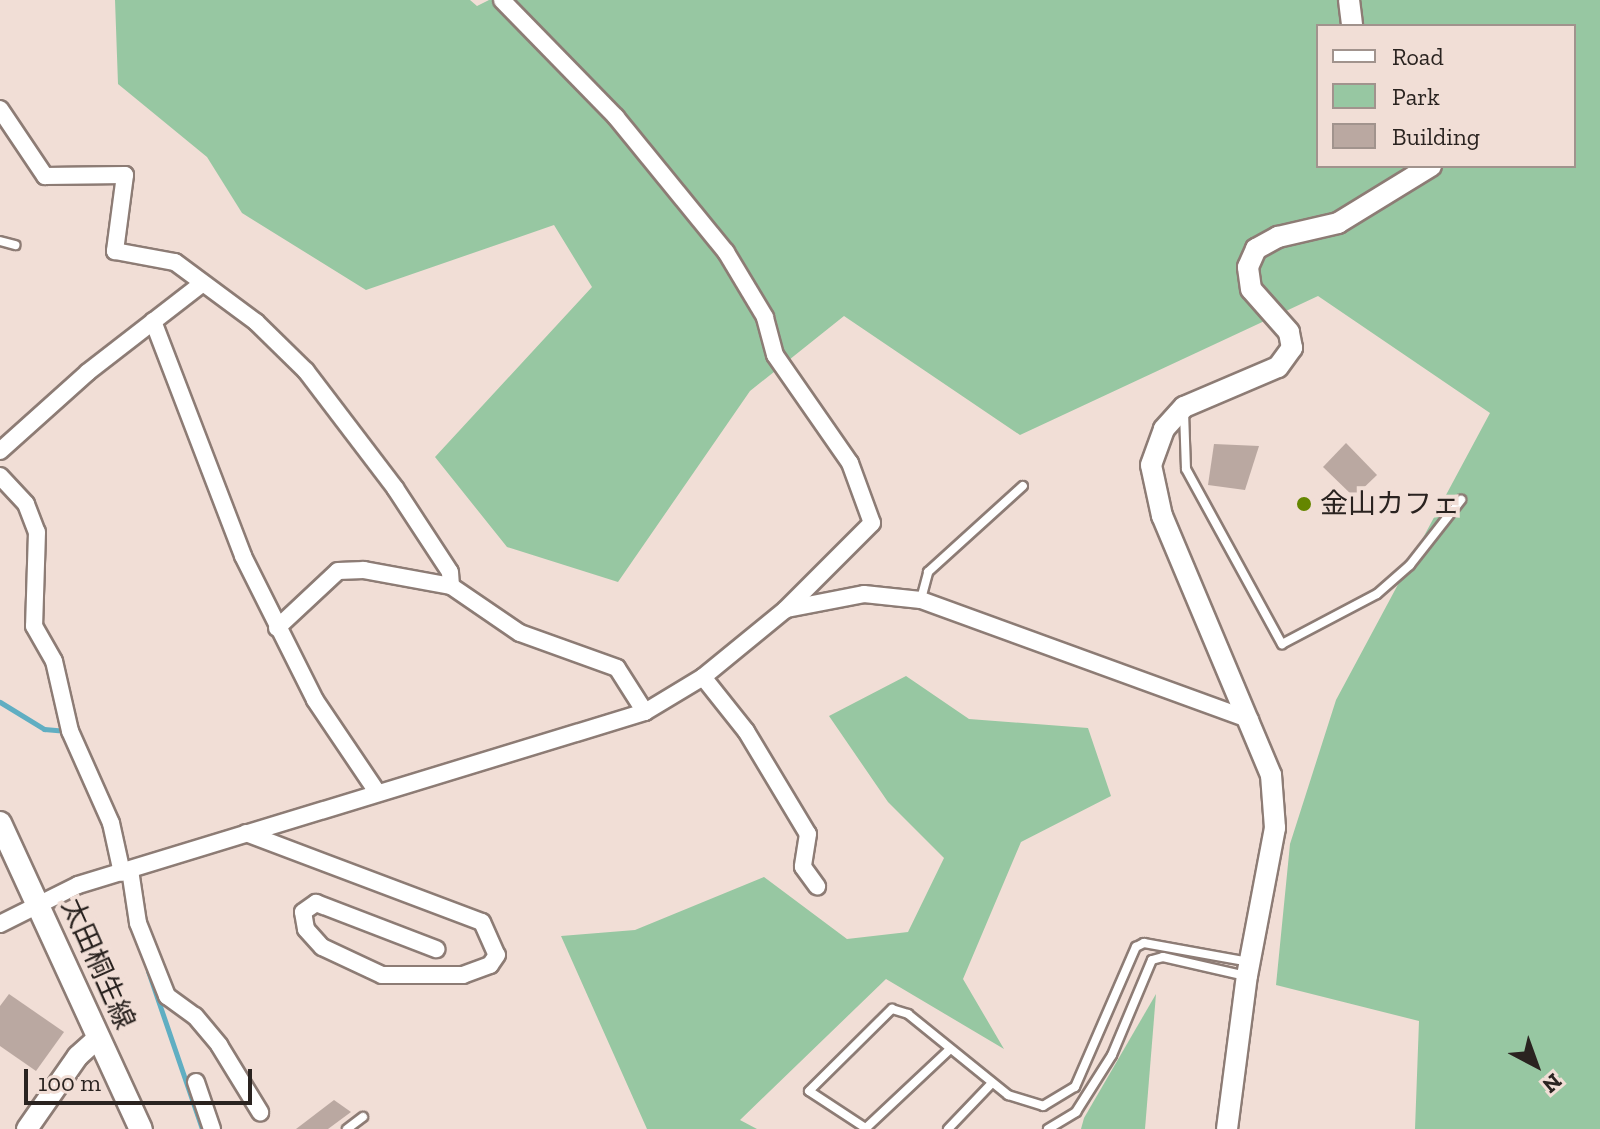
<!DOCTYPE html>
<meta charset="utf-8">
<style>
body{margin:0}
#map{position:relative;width:1600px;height:1129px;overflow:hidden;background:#f1ded6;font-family:"Zilla Slab","Noto Sans JP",serif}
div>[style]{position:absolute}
.green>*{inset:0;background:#97c7a2}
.stream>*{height:5px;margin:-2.5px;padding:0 2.5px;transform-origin:2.5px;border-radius:2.5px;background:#60aec2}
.building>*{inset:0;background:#baa8a1}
.roads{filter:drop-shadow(2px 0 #8d7c75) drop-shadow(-2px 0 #8d7c75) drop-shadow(0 2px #8d7c75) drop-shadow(0 -2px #8d7c75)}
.service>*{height:8px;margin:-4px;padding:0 4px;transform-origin:4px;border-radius:4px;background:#fff}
.minor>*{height:16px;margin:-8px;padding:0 8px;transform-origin:8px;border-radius:8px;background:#fff}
.tertiary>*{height:20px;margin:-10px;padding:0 10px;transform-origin:10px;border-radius:10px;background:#fff}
.secondary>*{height:22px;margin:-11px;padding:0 11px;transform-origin:11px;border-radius:11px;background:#fff}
.dots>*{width:22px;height:22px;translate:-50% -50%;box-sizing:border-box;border:4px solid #f1ded6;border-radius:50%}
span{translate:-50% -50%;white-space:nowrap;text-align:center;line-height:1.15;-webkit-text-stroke:8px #f1ded6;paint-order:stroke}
.poi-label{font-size:28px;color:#2a2320}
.left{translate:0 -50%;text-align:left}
.street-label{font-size:28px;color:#2a2320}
.legend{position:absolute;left:1316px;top:24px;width:260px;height:144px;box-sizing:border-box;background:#f1ded6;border:2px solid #a1938d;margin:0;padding:10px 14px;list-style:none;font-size:24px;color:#2a2320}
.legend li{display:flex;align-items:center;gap:16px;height:40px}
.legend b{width:40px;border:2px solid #a1938d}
.north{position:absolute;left:1496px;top:1025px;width:80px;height:80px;-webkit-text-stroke:6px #f1ded6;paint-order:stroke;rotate:139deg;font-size:22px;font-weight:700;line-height:32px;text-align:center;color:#2a2320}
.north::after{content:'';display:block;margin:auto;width:28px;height:36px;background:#2a2320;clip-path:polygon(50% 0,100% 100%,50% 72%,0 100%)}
.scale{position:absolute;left:24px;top:1069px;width:228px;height:36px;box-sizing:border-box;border:4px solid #2a2320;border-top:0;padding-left:10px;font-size:24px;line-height:28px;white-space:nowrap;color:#2a2320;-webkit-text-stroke:6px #f1ded6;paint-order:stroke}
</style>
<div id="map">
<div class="green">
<div style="clip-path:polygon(evenodd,115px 0,470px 0,477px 6px,489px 0,1600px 0,1600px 1129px,1415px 1129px,1419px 1021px,1276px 985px,1290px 844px,1336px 700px,1490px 413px,1318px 296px,1020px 435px,844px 316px,750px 391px,618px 582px,507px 547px,435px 457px,592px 287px,554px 225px,366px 290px,242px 213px,207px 157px,118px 84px,115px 0,1318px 26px,1574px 26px,1574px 166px,1318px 166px,1318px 26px)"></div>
<div style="clip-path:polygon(906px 676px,969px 719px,1088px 728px,1111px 796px,1021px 842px,963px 979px,1004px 1049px,886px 979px,740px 1120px,757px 1129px,647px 1129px,561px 936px,635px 930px,764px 877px,847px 939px,908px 932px,944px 858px,888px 802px,829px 716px)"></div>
<div style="clip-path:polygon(1156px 994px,1145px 1129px,1081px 1129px,1084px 1118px)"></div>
</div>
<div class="stream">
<div style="left:0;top:702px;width:52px;rotate:31.5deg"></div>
<div style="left:44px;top:729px;width:23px;rotate:5deg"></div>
<div style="left:148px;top:971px;width:167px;rotate:71.1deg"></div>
</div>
<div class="building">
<div style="clip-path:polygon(1346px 443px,1377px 475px,1354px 497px,1323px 467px)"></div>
<div style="clip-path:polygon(1214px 444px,1259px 446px,1245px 490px,1208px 485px)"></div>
<div style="clip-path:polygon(9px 994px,64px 1032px,36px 1071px,0 1046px,0 1006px)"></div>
<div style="clip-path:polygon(334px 1100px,351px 1112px,328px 1129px,296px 1129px)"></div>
</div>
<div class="roads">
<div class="service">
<div style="left:0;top:241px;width:16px;rotate:15deg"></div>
<div style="left:1184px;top:412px;width:57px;rotate:88deg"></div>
<div style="left:1186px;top:469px;width:200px;rotate:61.3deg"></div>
<div style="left:1282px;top:644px;width:107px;rotate:-27.8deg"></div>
<div style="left:1377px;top:594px;width:44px;rotate:-41.3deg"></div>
<div style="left:1410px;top:565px;width:83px;rotate:-51.9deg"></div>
<div style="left:921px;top:599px;width:28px;rotate:-75deg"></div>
<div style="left:928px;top:572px;width:128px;rotate:-42.2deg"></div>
<div style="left:866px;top:1128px;width:114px;rotate:-43.2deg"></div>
<div style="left:347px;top:1129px;width:20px;rotate:-37deg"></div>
<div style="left:867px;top:1129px;width:69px;rotate:-146.8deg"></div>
<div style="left:809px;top:1091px;width:117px;rotate:-44.7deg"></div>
<div style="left:892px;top:1009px;width:17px;rotate:17deg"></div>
<div style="left:908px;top:1014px;width:129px;rotate:39deg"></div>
<div style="left:1008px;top:1095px;width:37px;rotate:17deg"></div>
<div style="left:1043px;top:1106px;width:37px;rotate:-31deg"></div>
<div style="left:1075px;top:1087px;width:153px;rotate:-66.5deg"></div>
<div style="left:1136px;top:947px;width:9px;rotate:-27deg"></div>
<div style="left:1144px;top:943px;width:108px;rotate:10.2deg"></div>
<div style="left:948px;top:1129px;width:64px;rotate:-46.3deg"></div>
<div style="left:1048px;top:1129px;width:33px;rotate:-31deg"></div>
<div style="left:1076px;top:1112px;width:67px;rotate:-57.7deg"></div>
<div style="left:1112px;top:1055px;width:103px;rotate:-67.2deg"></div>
<div style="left:1152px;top:960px;width:11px;rotate:-15deg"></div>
<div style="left:1163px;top:957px;width:85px;rotate:12.9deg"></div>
</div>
<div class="minor">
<div style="left:0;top:109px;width:81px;rotate:56.1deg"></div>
<div style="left:45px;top:176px;width:80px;rotate:-0.7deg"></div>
<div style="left:125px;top:175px;width:77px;rotate:97.5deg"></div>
<div style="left:115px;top:251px;width:61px;rotate:10.4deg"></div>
<div style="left:175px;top:262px;width:101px;rotate:36.5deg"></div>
<div style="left:256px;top:322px;width:70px;rotate:44.4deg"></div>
<div style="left:306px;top:371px;width:147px;rotate:52.7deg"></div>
<div style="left:395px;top:488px;width:100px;rotate:56.8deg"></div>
<div style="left:450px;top:572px;width:14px;rotate:86deg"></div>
<div style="left:451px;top:586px;width:83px;rotate:34.3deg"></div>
<div style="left:520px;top:633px;width:103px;rotate:19.8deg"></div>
<div style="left:617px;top:668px;width:52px;rotate:57.5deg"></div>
<div style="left:153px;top:321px;width:252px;rotate:69deg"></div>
<div style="left:243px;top:556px;width:161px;rotate:63.4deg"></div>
<div style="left:315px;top:700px;width:111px;rotate:56deg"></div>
<div style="left:0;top:451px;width:118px;rotate:-41.9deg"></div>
<div style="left:88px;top:372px;width:142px;rotate:-37.8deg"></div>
<div style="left:0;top:476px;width:38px;rotate:47deg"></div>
<div style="left:26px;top:504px;width:30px;rotate:69deg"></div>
<div style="left:37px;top:532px;width:94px;rotate:91.8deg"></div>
<div style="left:34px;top:626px;width:40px;rotate:60.3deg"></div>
<div style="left:54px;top:661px;width:72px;rotate:77.1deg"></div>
<div style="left:70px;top:731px;width:101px;rotate:66deg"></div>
<div style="left:111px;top:823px;width:51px;rotate:77.6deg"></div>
<div style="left:787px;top:609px;width:78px;rotate:-11deg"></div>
<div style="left:864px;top:594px;width:57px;rotate:6deg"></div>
<div style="left:921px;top:600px;width:350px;rotate:20deg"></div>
<div style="left:277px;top:628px;width:83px;rotate:-43.1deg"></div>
<div style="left:338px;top:571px;width:26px;rotate:-2deg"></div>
<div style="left:364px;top:570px;width:88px;rotate:10.4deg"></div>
<div style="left:703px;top:677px;width:69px;rotate:51.5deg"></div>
<div style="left:746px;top:731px;width:120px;rotate:59deg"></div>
<div style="left:808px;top:834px;width:33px;rotate:99deg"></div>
<div style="left:803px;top:867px;width:24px;rotate:54deg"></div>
<div style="left:246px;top:833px;width:252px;rotate:20.7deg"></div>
<div style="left:482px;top:922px;width:36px;rotate:66deg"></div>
<div style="left:497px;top:955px;width:12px;rotate:125deg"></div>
<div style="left:490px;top:965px;width:29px;rotate:160deg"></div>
<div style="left:463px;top:975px;width:81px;rotate:180deg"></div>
<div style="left:382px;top:975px;width:66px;rotate:-155deg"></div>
<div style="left:322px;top:947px;width:24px;rotate:-132deg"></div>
<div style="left:306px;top:929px;width:17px;rotate:-100deg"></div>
<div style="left:303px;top:912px;width:16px;rotate:-35deg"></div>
<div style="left:316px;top:903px;width:129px;rotate:21deg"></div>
<div style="left:130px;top:870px;width:54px;rotate:81.4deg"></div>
<div style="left:138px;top:923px;width:79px;rotate:68.3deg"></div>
<div style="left:167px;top:996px;width:34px;rotate:36deg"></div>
<div style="left:195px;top:1016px;width:38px;rotate:50deg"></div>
<div style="left:219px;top:1045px;width:79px;rotate:58.5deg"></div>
<div style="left:0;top:924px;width:87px;rotate:-26.6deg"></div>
<div style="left:78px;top:885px;width:593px;rotate:-16.97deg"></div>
<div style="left:645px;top:712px;width:68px;rotate:-31.1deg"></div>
<div style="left:703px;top:677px;width:106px;rotate:-39.3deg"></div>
<div style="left:785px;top:610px;width:123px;rotate:-45deg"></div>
<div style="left:872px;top:523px;width:64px;rotate:-110.1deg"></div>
<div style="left:850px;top:463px;width:131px;rotate:-124.8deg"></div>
<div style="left:775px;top:355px;width:39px;rotate:-105deg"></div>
<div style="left:765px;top:317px;width:76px;rotate:-121deg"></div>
<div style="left:726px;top:252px;width:174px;rotate:-129.2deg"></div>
<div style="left:616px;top:117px;width:163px;rotate:-134.3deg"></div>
<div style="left:196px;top:1082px;width:50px;rotate:71.2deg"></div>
</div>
<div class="tertiary">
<div style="left:1349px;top:0;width:26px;rotate:83deg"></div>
<div style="left:27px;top:1129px;width:89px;rotate:-55.1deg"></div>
<div style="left:78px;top:1056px;width:27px;rotate:-42deg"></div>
<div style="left:1227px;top:1129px;width:154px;rotate:-82.6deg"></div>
<div style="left:1247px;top:976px;width:151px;rotate:-79.3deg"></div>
<div style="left:1275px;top:828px;width:53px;rotate:-94.3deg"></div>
<div style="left:1271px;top:775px;width:281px;rotate:-112.8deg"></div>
<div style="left:1162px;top:516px;width:52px;rotate:-102.2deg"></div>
<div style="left:1151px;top:465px;width:38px;rotate:-70deg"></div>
<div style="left:1164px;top:429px;width:30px;rotate:-48deg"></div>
<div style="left:1184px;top:407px;width:102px;rotate:-23.1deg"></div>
<div style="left:1278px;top:367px;width:24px;rotate:-54deg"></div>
<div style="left:1292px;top:348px;width:16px;rotate:-101deg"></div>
<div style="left:1289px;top:332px;width:57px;rotate:-131.5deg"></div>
<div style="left:1251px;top:289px;width:22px;rotate:-98deg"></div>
<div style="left:1248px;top:267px;width:20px;rotate:-66deg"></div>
<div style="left:1256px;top:249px;width:25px;rotate:-29deg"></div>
<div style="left:1278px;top:237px;width:62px;rotate:-13.1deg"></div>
<div style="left:1338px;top:223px;width:109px;rotate:-31.5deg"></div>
</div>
<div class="secondary">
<div style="left:0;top:823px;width:337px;rotate:65.3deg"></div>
</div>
</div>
<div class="dots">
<div style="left:1304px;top:504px;background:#658600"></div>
</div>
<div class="poi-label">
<span class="left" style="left:1320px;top:504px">金山カフェ</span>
</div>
<div class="street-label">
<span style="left:98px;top:964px;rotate:66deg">太田桐生線</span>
</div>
<ul class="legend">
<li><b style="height:10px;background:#fff"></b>Road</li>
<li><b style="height:22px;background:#97c7a2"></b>Park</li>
<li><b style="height:22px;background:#baa8a1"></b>Building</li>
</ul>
<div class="north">N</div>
<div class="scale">100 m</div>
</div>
